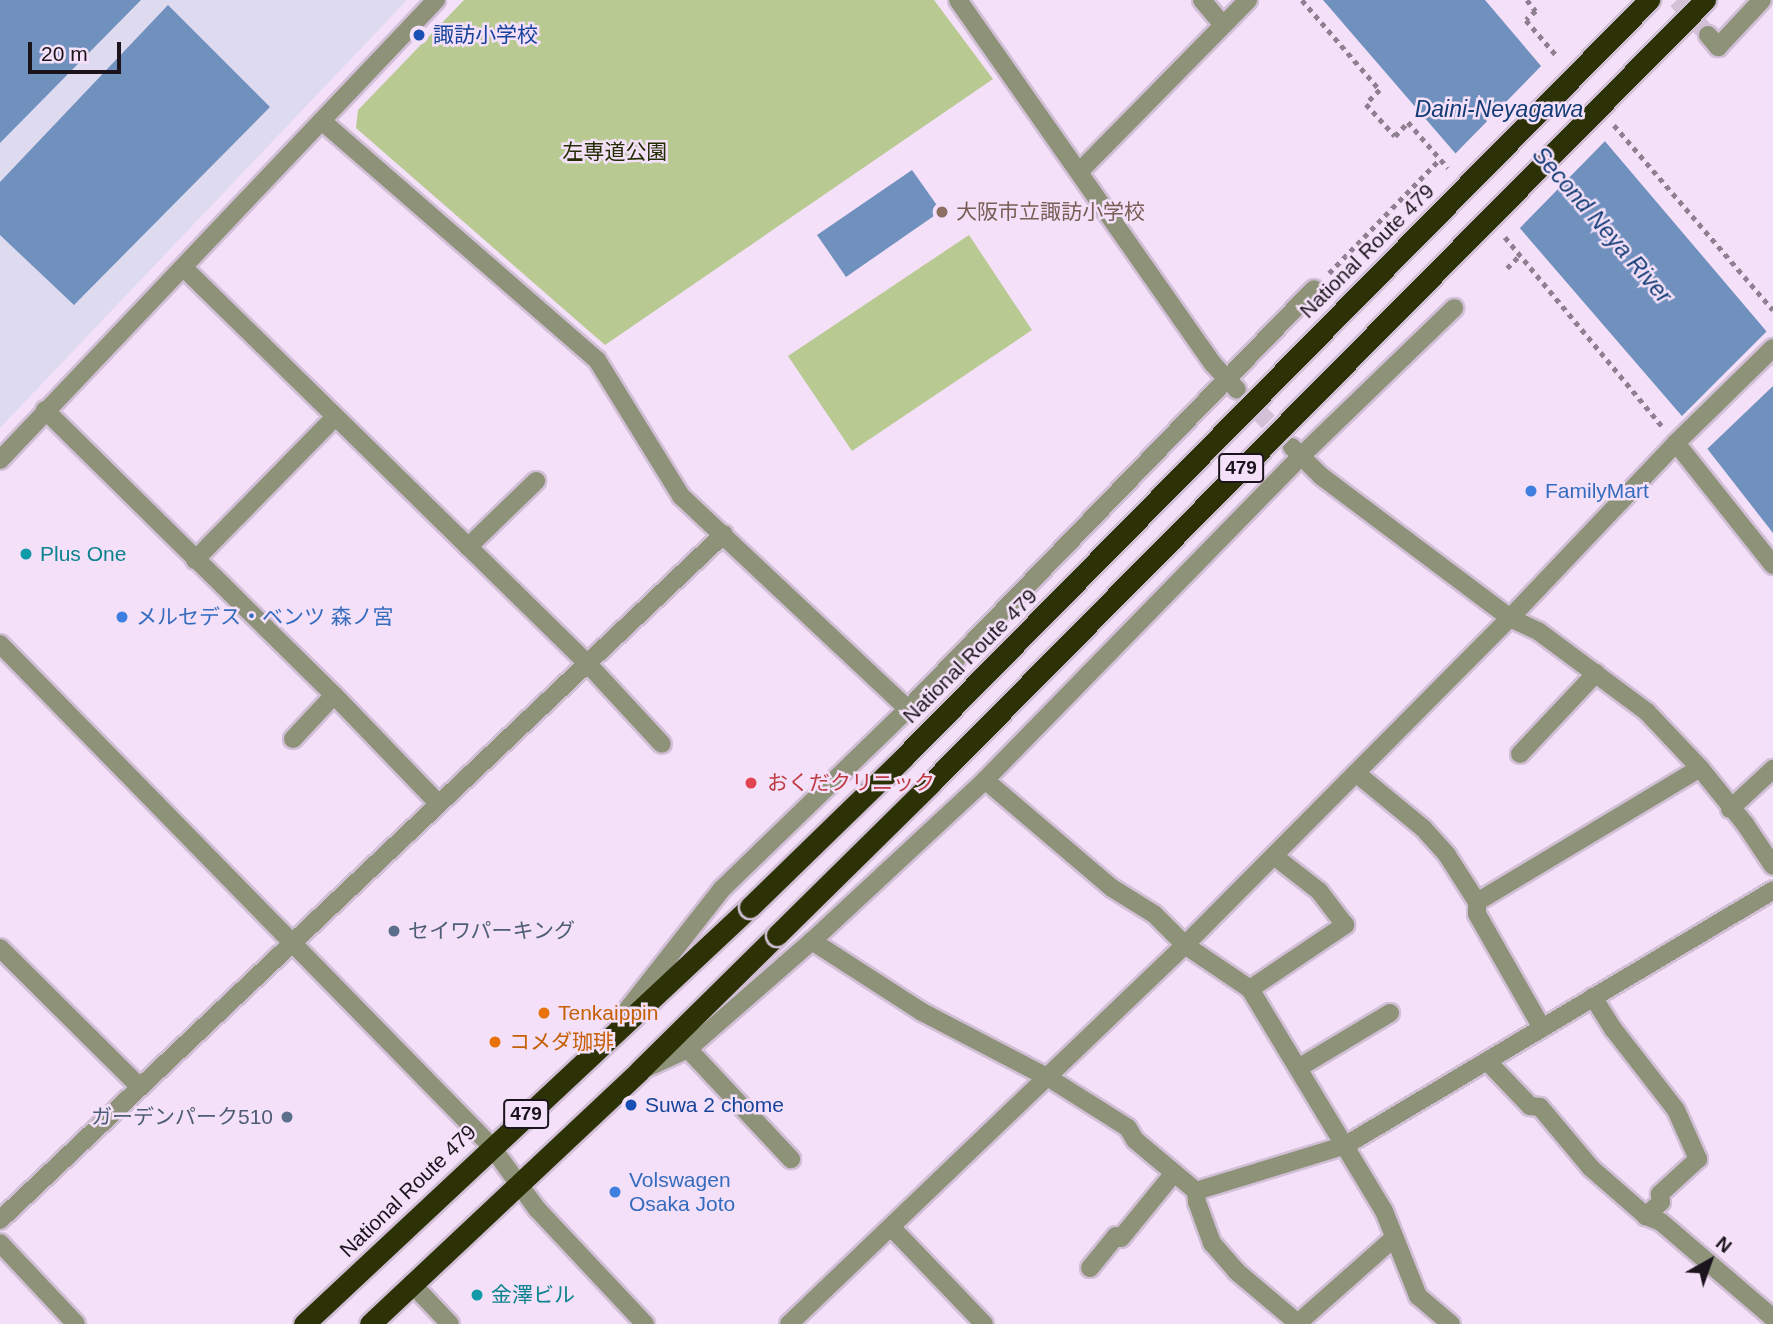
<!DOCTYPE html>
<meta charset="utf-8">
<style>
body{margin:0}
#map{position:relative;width:1773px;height:1324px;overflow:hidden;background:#f4e0f9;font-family:Helvetica,"Noto Sans JP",sans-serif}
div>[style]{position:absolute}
.industrial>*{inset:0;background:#dedbf1}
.green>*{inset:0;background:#b8c992}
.water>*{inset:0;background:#7090be}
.pier>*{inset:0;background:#f4e0f9}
.minor-tunnel>*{height:18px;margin-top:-9px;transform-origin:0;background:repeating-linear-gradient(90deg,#d3c1d8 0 18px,transparent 0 27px)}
.path>*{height:4.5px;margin-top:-2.25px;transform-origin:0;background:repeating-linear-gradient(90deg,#8e8091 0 5px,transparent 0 10px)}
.roads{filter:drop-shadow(2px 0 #d1bfd6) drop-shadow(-2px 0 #d1bfd6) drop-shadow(0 2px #d1bfd6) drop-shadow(0 -2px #d1bfd6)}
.minor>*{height:18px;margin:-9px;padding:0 9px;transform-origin:9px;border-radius:9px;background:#8d9279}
.highway>*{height:21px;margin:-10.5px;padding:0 10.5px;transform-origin:10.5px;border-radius:10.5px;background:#2d3206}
.bridges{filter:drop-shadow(2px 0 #d1bfd6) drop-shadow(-2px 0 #d1bfd6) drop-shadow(0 2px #d1bfd6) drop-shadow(0 -2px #d1bfd6)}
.highway-bridge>*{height:21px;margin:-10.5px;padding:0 10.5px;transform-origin:10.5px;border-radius:10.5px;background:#2d3206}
.dots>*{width:19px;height:19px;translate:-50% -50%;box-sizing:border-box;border:4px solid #f4e0f9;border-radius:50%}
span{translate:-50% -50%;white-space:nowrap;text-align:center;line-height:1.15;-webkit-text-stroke:5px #f4e0f9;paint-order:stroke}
.shield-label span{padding:2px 5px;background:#f4e0f9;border:2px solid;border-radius:5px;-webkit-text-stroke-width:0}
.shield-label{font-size:19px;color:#1b141c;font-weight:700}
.transit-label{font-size:21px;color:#164399}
.left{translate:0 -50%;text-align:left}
.park-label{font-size:21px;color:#242e03}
.education-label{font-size:21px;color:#785e54}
.street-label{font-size:21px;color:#1b141c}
.shop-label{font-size:21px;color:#366cbe}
.culture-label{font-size:21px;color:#0d838f}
.health-label{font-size:21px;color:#be3a42}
.service-label{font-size:21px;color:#4e5e75}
.right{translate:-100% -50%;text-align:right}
.food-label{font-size:21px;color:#c56008}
.water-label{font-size:23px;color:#133c75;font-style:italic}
.north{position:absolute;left:1675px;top:1226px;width:70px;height:70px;-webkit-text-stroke:5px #f4e0f9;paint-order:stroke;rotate:40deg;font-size:19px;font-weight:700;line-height:28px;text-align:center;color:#1b141c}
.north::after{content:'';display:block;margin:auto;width:24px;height:32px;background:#1b141c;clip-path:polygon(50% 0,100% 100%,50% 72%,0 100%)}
.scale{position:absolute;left:28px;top:42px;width:93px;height:32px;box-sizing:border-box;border:4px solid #1b141c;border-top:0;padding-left:9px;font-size:21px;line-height:24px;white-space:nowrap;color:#1b141c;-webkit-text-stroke:5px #f4e0f9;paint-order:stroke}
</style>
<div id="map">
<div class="industrial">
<div style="clip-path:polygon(0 0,407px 0,0 428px)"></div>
</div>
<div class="green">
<div style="clip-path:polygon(464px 0,934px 0,993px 79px,605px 345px,356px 128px,358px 110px)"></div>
<div style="clip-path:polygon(969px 235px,1032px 330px,852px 451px,788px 356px)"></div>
</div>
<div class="water">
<div style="clip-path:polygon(0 0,141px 0,0 143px)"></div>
<div style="clip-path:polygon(1323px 0,1485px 0,1773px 339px,1773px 533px,1681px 415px)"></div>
<div style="clip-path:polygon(168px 5px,270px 107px,74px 305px,0 235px,0 182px)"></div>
<div style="clip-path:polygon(912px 170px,941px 211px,846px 277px,817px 235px)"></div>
</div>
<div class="pier">
<div style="clip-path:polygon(1544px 63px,1608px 138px,1518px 230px,1454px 155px)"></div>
<div style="clip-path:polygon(1769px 329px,1773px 334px,1773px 386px,1704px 452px,1679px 419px)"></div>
</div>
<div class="minor-tunnel">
<div style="left:1677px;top:0;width:47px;rotate:48.5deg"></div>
<div style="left:1237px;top:390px;width:73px;rotate:45.6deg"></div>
</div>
<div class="path">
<div style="left:1302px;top:0;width:119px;rotate:49.1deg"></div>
<div style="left:1380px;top:90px;width:20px;rotate:135deg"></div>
<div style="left:1366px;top:104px;width:43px;rotate:47.8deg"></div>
<div style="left:1395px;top:136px;width:19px;rotate:-47deg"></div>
<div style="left:1408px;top:122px;width:61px;rotate:49deg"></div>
<div style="left:1527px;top:0;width:14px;rotate:51deg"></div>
<div style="left:1536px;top:11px;width:13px;rotate:138deg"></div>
<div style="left:1526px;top:20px;width:48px;rotate:49.3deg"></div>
<div style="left:1614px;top:125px;width:244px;rotate:49.3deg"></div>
<div style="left:1505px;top:237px;width:247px;rotate:50.3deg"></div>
<div style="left:1507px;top:268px;width:18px;rotate:-45deg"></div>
<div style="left:1329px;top:273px;width:159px;rotate:-45.8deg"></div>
</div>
<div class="roads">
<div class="minor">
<div style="left:958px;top:0;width:444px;rotate:55deg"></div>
<div style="left:1213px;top:364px;width:35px;rotate:47deg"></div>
<div style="left:1202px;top:0;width:31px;rotate:50deg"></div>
<div style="left:1708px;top:35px;width:16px;rotate:50deg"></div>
<div style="left:1718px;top:47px;width:64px;rotate:-46.9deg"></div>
<div style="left:322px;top:121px;width:364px;rotate:41deg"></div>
<div style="left:597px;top:360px;width:160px;rotate:58.3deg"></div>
<div style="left:681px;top:496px;width:311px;rotate:43.2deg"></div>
<div style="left:1080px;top:171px;width:240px;rotate:-45.5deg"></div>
<div style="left:184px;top:268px;width:564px;rotate:44.43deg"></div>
<div style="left:587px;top:663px;width:110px;rotate:47.2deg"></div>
<div style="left:45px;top:410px;width:406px;rotate:44.6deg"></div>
<div style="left:334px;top:695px;width:151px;rotate:46.1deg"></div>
<div style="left:1676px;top:443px;width:156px;rotate:51.5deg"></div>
<div style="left:1292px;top:447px;width:41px;rotate:45deg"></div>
<div style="left:1321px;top:476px;width:236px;rotate:36.9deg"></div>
<div style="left:1510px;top:618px;width:31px;rotate:25deg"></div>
<div style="left:1538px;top:631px;width:136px;rotate:36.6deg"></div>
<div style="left:1647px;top:712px;width:77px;rotate:46.6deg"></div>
<div style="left:1700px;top:768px;width:72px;rotate:51.2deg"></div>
<div style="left:1745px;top:824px;width:50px;rotate:56.3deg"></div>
<div style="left:0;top:460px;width:634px;rotate:-46.53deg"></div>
<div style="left:468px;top:547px;width:95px;rotate:-44.1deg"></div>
<div style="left:195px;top:560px;width:200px;rotate:-45.6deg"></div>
<div style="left:0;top:644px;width:702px;rotate:45.63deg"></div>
<div style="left:491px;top:1146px;width:78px;rotate:53.9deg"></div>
<div style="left:537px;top:1209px;width:158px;rotate:46.8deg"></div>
<div style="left:293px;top:739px;width:60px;rotate:-47deg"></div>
<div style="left:1520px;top:754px;width:111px;rotate:-46.8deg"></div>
<div style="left:1356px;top:773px;width:87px;rotate:39.4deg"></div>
<div style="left:1423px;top:828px;width:36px;rotate:48deg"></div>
<div style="left:1447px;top:855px;width:56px;rotate:57.4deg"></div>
<div style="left:1477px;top:902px;width:12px;rotate:90deg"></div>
<div style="left:1477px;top:914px;width:129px;rotate:60.3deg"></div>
<div style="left:985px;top:780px;width:167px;rotate:40.4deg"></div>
<div style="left:1112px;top:888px;width:49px;rotate:31.8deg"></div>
<div style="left:1154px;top:914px;width:44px;rotate:45deg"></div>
<div style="left:1185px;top:945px;width:78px;rotate:34.1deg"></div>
<div style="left:1250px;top:989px;width:259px;rotate:58.9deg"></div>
<div style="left:1384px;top:1211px;width:92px;rotate:68.2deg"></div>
<div style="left:1418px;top:1296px;width:43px;rotate:40.3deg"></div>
<div style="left:1730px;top:809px;width:59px;rotate:-42.9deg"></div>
<div style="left:1477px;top:902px;width:260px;rotate:-31deg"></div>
<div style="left:812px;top:941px;width:131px;rotate:32.8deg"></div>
<div style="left:922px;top:1012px;width:143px;rotate:27.5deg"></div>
<div style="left:1049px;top:1078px;width:93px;rotate:32.3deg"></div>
<div style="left:1128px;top:1128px;width:14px;rotate:60deg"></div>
<div style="left:1135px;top:1140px;width:80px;rotate:39.9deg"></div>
<div style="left:1196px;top:1191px;width:11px;rotate:85deg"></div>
<div style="left:1197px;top:1202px;width:44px;rotate:69.9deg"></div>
<div style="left:1212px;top:1243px;width:37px;rotate:49deg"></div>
<div style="left:1236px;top:1271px;width:82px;rotate:40.1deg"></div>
<div style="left:0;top:948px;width:197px;rotate:44.8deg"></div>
<div style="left:1250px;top:989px;width:115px;rotate:-34deg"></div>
<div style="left:1345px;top:925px;width:43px;rotate:-127.4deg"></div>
<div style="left:1319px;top:891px;width:57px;rotate:-142.1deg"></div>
<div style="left:1593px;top:997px;width:39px;rotate:58deg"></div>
<div style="left:1614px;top:1030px;width:101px;rotate:52.2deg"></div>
<div style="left:1676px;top:1110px;width:54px;rotate:65.8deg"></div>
<div style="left:1698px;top:1159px;width:52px;rotate:137.4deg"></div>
<div style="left:1660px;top:1194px;width:8px;rotate:83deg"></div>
<div style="left:1661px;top:1202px;width:21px;rotate:137deg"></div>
<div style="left:620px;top:1019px;width:165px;rotate:-51.9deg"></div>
<div style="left:722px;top:889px;width:259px;rotate:-44.1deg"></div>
<div style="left:908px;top:709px;width:584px;rotate:-45.97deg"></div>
<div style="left:688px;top:1049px;width:151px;rotate:46.9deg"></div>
<div style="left:1487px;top:1061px;width:62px;rotate:46.3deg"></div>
<div style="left:1530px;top:1106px;width:10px;rotate:6deg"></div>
<div style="left:1540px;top:1107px;width:80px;rotate:50.1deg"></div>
<div style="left:1591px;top:1168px;width:73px;rotate:41.1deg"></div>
<div style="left:1646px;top:1216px;width:16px;rotate:22deg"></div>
<div style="left:1661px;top:1222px;width:146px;rotate:40.6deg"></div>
<div style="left:1300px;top:1067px;width:105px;rotate:-31deg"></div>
<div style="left:646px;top:1068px;width:46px;rotate:-24.3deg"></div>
<div style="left:688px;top:1049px;width:164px;rotate:-41.1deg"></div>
<div style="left:812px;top:941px;width:236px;rotate:-42.9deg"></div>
<div style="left:985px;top:780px;width:453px;rotate:-45.7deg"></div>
<div style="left:1301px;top:456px;width:213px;rotate:-44deg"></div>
<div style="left:1196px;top:1191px;width:157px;rotate:-17deg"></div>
<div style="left:1346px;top:1145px;width:497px;rotate:-30.8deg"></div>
<div style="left:0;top:1220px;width:997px;rotate:-43.46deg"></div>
<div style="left:892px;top:1228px;width:133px;rotate:46.2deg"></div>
<div style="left:0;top:1243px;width:111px;rotate:46.8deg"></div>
<div style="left:1090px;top:1268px;width:41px;rotate:-50.9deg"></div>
<div style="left:1116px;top:1236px;width:5px;rotate:22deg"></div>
<div style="left:1121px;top:1238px;width:84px;rotate:-50.8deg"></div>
<div style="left:412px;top:1284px;width:55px;rotate:46.5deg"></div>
<div style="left:1298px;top:1323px;width:127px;rotate:-41.5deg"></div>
<div style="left:789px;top:1324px;width:548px;rotate:-43.74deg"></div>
<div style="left:1185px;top:945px;width:461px;rotate:-45.2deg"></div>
<div style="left:1510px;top:618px;width:241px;rotate:-46.5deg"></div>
<div style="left:1676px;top:443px;width:136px;rotate:-44.4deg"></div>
</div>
<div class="highway">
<div style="left:304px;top:1324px;width:611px;rotate:-43.08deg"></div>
<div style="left:370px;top:1324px;width:369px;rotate:-43.2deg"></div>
<div style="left:639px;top:1071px;width:194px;rotate:-44.6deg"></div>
</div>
</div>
<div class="bridges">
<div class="highway-bridge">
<div style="left:750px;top:907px;width:214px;rotate:-44.2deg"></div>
<div style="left:903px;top:758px;width:1064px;rotate:-45.46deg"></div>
<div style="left:777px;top:935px;width:216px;rotate:-44.6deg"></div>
<div style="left:931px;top:783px;width:1101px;rotate:-45.33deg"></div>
</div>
</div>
<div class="dots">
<div style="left:419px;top:35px;background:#1a4fb4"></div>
<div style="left:942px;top:212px;background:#8d6e63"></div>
<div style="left:1531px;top:491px;background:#3f7fe0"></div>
<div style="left:26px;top:554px;background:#0f9aa8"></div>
<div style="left:122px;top:617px;background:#3f7fe0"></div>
<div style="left:751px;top:783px;background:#e0444e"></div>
<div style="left:394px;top:931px;background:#5c6f8a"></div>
<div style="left:544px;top:1013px;background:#e8710a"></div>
<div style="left:495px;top:1042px;background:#e8710a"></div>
<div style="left:631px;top:1105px;background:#1a4fb4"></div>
<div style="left:287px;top:1117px;background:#5c6f8a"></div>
<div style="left:615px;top:1192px;background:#3f7fe0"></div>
<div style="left:477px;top:1295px;background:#0f9aa8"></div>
</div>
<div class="shield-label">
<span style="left:1241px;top:468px">479</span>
<span style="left:526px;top:1114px">479</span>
</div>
<div class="transit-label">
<span class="left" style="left:433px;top:35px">諏訪小学校</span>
<span class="left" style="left:645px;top:1105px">Suwa 2 chome</span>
</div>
<div class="park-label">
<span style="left:615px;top:152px">左専道公園</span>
</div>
<div class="education-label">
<span class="left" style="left:956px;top:212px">大阪市立諏訪小学校</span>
</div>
<div class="street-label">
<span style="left:1367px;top:251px;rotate:-45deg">National Route 479</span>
<span style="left:970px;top:656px;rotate:-45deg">National Route 479</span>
<span style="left:408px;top:1191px;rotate:-44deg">National Route 479</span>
</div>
<div class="shop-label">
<span class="left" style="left:1545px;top:491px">FamilyMart</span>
<span class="left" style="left:136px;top:617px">メルセデス・ベンツ 森ノ宮</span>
<span class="left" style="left:629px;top:1192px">Volswagen<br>Osaka Joto</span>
</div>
<div class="culture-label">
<span class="left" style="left:40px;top:554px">Plus One</span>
<span class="left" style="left:491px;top:1295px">金澤ビル</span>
</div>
<div class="health-label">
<span class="left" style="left:767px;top:783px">おくだクリニック</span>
</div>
<div class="service-label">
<span class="left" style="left:408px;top:931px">セイワパーキング</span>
<span class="right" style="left:273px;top:1117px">ガーデンパーク510</span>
</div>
<div class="food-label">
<span class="left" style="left:558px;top:1013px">Tenkaippin</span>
<span class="left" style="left:509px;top:1042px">コメダ珈琲</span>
</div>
<div class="water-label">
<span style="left:1499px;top:109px">Daini-Neyagawa</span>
<span style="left:1602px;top:225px;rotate:49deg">Second Neya River</span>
</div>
<div class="north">N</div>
<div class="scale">20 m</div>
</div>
